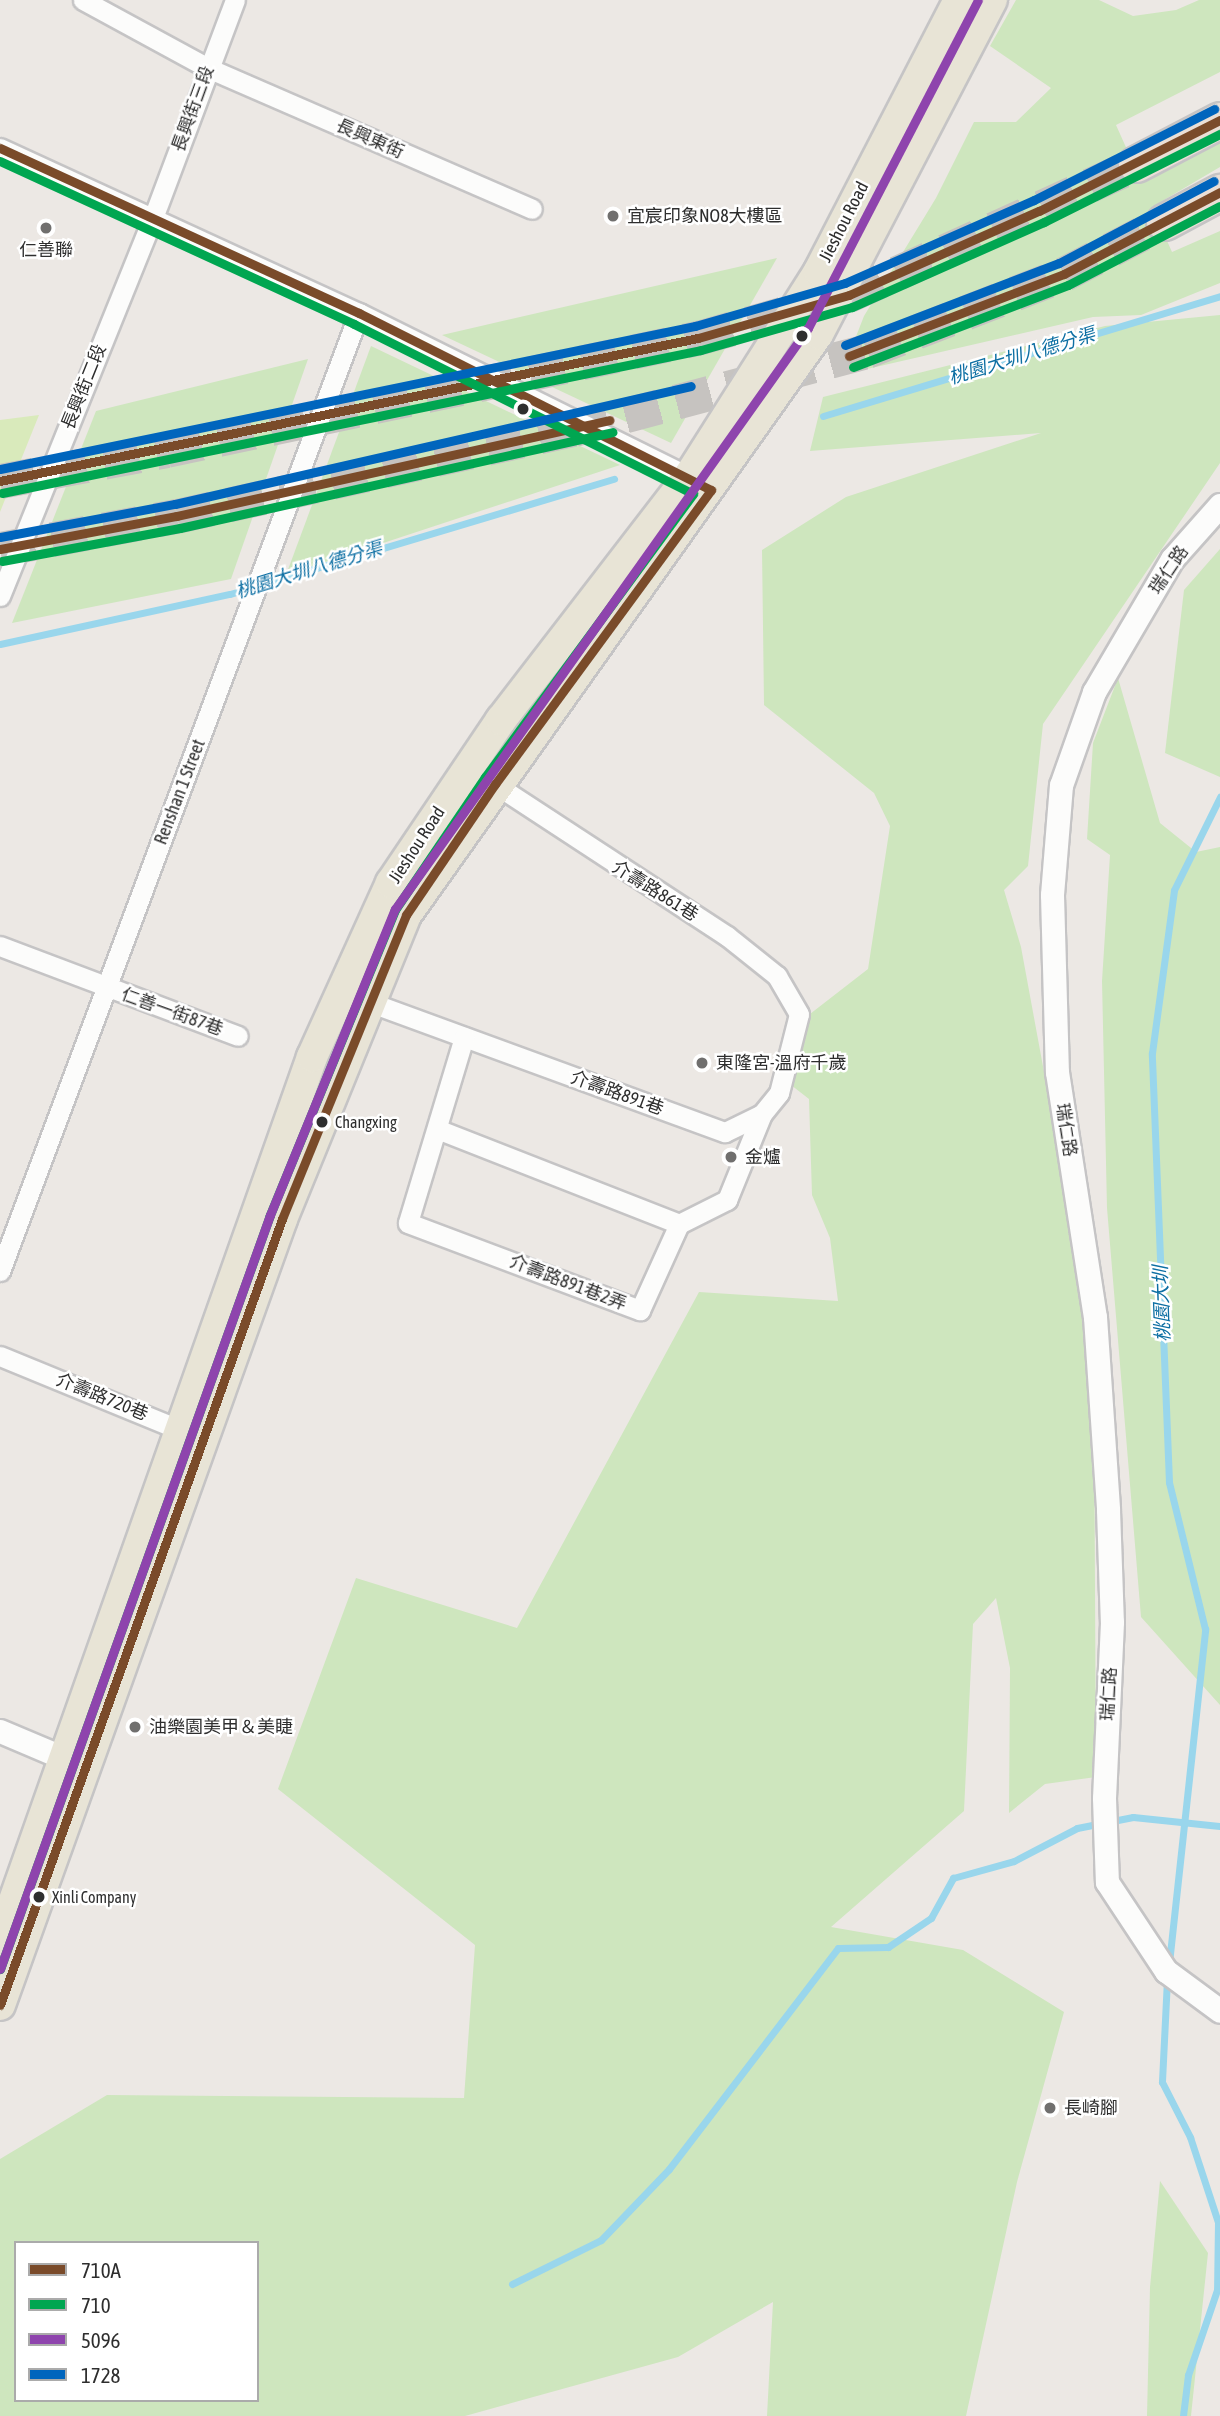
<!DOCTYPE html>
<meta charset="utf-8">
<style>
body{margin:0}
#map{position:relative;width:1220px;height:2416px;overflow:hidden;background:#ece8e4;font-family:"Asap Condensed","Noto Sans TC",sans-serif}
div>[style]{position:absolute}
.green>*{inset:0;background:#cee6be}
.pitch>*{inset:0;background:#d9eabb}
.stream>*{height:7px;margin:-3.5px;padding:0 3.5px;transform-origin:3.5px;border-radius:3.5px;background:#99d6ec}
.motorway-tunnel>*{height:35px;margin-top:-17.5px;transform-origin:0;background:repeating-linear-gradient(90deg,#c6c3c0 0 35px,transparent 0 53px)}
.roads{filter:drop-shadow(2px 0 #c5c4c5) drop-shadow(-2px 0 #c5c4c5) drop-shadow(0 2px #c5c4c5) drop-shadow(0 -2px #c5c4c5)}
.minor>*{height:19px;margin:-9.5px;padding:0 9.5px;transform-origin:9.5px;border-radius:9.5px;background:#fcfcfb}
.tertiary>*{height:23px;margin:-11.5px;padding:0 11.5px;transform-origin:11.5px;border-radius:11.5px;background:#fcfcfb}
.primary>*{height:30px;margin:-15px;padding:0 15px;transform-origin:15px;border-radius:15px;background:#e8e4d6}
.motorway>*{height:35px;margin:-17.5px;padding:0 17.5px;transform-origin:17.5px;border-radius:17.5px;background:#eadfd6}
.bus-1>*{height:9px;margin:-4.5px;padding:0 4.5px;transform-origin:4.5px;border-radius:4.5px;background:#7a4b2a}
.bus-2>*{height:9px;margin:-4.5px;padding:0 4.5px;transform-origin:4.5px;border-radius:4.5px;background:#00a651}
.bus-3>*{height:9px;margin:-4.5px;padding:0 4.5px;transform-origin:4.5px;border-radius:4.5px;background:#8e44ad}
.bus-4>*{height:9px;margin:-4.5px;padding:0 4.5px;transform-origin:4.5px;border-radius:4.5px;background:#0065bd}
.dots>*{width:19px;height:19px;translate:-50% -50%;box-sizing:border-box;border:4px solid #fff;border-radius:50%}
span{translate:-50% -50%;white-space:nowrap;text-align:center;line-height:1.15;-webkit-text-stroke:5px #fff;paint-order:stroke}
.bus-label{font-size:16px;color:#2e2e2e}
.left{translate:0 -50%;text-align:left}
.street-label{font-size:18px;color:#2e2e2e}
.poi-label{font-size:18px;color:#2e2e2e}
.water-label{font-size:19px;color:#0d6fa3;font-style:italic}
.legend{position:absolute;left:14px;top:2241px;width:245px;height:161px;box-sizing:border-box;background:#fff;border:2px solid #ababab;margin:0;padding:9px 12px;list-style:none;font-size:21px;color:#2e2e2e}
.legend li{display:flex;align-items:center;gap:14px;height:35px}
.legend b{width:35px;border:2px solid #ababab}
</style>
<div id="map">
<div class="green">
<div style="clip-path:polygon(1016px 0,1099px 0,1133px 16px,1176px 10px,1199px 0,1220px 0,1220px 72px,1116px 125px,1138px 174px,1220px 138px,1220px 167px,1152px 207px,1172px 252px,1220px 231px,1220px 283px,1141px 315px,1093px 317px,841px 375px,864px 316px,936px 198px,974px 122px,1016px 122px,1051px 88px,990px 46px)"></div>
<div style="clip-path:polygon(777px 258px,671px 443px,442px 335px)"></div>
<div style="clip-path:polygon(evenodd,1220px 315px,1220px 463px,1043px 724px,1028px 866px,1004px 890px,1021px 947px,1056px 1137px,1094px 1398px,1096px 1777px,1045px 1784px,1009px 1813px,1010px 1668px,996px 1598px,973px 1624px,964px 1811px,831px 1927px,963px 1950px,1064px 2012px,1017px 2182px,966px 2416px,767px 2416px,773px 2302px,678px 2357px,465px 2416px,0 2416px,0 2159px,107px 2095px,464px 2098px,475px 1945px,278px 1789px,356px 1578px,517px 1628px,699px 1292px,838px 1301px,830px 1238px,812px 1195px,809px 1099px,791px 1085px,810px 1014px,868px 969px,890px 826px,874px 793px,764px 705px,762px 550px,846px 497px,1041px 433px,810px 451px,823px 397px,1105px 326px,1220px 315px,16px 2243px,257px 2243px,257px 2400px,16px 2400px,16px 2243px)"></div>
<div style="clip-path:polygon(371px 346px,620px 465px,286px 575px)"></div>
<div style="clip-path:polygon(308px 359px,231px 579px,12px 623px,96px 411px)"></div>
<div style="clip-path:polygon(1220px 549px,1220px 777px,1165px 753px,1184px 590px)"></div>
<div style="clip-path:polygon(1118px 678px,1160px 823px,1196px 852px,1220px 847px,1220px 1705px,1141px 1617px,1107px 1208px,1102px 981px,1110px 855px,1087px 839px,1093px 743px)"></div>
<div style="clip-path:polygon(1160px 2181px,1208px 2253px,1191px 2416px,1147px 2416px,1150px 2287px)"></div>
</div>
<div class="pitch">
<div style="clip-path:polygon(39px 415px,0 512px,0 420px)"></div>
</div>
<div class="stream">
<div style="left:823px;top:416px;width:415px;rotate:-16.8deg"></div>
<div style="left:0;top:644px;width:235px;rotate:-12.3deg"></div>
<div style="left:230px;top:594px;width:401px;rotate:-16.7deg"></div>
<div style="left:1169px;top:1963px;width:336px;rotate:-83.8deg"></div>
<div style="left:1205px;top:1629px;width:151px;rotate:-103.8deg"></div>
<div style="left:1169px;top:1482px;width:429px;rotate:-92.3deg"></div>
<div style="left:1152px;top:1053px;width:164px;rotate:-82.3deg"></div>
<div style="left:1174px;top:890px;width:104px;rotate:-63.7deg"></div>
<div style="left:1167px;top:1979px;width:103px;rotate:92.8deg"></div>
<div style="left:1162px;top:2082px;width:62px;rotate:63deg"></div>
<div style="left:1190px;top:2137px;width:89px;rotate:71.8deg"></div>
<div style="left:1218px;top:2222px;width:68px;rotate:90.8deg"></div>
<div style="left:1217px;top:2290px;width:90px;rotate:108.8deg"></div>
<div style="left:1188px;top:2375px;width:41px;rotate:97deg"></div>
<div style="left:512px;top:2284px;width:99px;rotate:-26.3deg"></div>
<div style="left:601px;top:2240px;width:98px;rotate:-46.2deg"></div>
<div style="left:669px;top:2169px;width:278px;rotate:-52.6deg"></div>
<div style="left:838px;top:1948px;width:50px;rotate:-1.1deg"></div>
<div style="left:888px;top:1947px;width:52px;rotate:-34deg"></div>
<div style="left:931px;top:1918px;width:46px;rotate:-61.2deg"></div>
<div style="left:953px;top:1878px;width:63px;rotate:-15.6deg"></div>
<div style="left:1014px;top:1861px;width:71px;rotate:-27.6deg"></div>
<div style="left:1077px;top:1828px;width:57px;rotate:-11.1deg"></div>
<div style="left:1133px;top:1817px;width:87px;rotate:5.9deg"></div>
</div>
<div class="motorway-tunnel">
<div style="left:0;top:481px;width:170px;rotate:-10.5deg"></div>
<div style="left:167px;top:450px;width:543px;rotate:-11.91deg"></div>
<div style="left:698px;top:338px;width:157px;rotate:-15.9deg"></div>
<div style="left:849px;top:295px;width:315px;rotate:-24.5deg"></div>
<div style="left:0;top:549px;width:180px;rotate:-10.6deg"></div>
<div style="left:177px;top:516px;width:406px;rotate:-12.4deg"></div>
<div style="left:574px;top:429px;width:303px;rotate:-14.9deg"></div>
<div style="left:867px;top:351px;width:212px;rotate:-21.3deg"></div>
<div style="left:1064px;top:274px;width:113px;rotate:-27.5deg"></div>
</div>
<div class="roads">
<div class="minor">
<div style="left:83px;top:0;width:142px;rotate:28.5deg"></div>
<div style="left:208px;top:68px;width:353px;rotate:23.5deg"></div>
<div style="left:0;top:148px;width:395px;rotate:24.7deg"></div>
<div style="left:359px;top:313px;width:377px;rotate:26.4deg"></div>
<div style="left:0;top:596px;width:408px;rotate:-68deg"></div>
<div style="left:153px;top:218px;width:233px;rotate:-69.4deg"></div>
<div style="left:0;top:946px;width:254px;rotate:20.7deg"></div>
<div style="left:369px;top:1002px;width:379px;rotate:20.1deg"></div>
<div style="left:725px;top:1132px;width:41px;rotate:-25.9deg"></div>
<div style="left:762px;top:1114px;width:27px;rotate:-51deg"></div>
<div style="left:779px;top:1093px;width:81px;rotate:-75.8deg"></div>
<div style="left:799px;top:1014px;width:44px;rotate:-120.1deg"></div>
<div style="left:777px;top:976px;width:64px;rotate:-141.3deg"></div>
<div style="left:727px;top:936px;width:277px;rotate:-146.8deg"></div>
<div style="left:464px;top:1037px;width:194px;rotate:106.8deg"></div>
<div style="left:408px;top:1223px;width:248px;rotate:20.6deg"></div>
<div style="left:640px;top:1310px;width:94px;rotate:-65.6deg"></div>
<div style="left:679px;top:1224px;width:54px;rotate:-26.6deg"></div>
<div style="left:727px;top:1200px;width:93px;rotate:-67.9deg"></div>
<div style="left:437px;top:1129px;width:260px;rotate:21.4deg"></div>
<div style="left:0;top:1271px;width:1023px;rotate:-69.46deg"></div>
<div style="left:0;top:1356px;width:205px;rotate:22.3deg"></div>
</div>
<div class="tertiary">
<div style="left:1220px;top:505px;width:72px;rotate:131.6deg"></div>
<div style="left:1172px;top:559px;width:154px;rotate:120.4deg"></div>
<div style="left:1094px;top:692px;width:99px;rotate:109.5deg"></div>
<div style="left:1061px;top:785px;width:110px;rotate:94.7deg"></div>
<div style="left:1052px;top:895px;width:177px;rotate:88.4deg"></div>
<div style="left:1057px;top:1072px;width:248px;rotate:81.2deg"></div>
<div style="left:1095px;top:1317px;width:193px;rotate:86.1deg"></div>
<div style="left:1108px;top:1510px;width:112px;rotate:88deg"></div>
<div style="left:1112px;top:1622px;width:176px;rotate:92.6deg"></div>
<div style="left:1104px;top:1798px;width:84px;rotate:88deg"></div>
<div style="left:1107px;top:1882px;width:107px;rotate:56.5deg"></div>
<div style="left:1166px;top:1971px;width:67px;rotate:36.5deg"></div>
<div style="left:0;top:1731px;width:85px;rotate:22.9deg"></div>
</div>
<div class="primary">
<div style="left:0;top:1940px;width:937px;rotate:-70.54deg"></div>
<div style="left:312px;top:1057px;width:191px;rotate:-65.6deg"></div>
<div style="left:391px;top:883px;width:197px;rotate:-56deg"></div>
<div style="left:501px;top:720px;width:308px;rotate:-52.4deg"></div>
<div style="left:689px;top:476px;width:243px;rotate:-57.6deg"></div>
<div style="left:819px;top:271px;width:305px;rotate:-62.7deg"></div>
<div style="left:0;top:2005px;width:835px;rotate:-70.26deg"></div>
<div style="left:282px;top:1219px;width:328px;rotate:-67.8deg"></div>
<div style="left:406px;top:915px;width:712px;rotate:-54.66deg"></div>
<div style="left:818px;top:334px;width:377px;rotate:-62.5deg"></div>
</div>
<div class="motorway">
<div style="left:1136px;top:164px;width:95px;rotate:-27.6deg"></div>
<div style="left:1164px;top:222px;width:64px;rotate:-28.2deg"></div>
</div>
</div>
<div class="bus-1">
<div style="left:0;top:148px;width:395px;rotate:24.7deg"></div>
<div style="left:359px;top:313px;width:394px;rotate:26.7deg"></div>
<div style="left:711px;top:490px;width:365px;rotate:126.3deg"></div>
<div style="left:495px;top:784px;width:158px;rotate:124.2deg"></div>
<div style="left:406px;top:915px;width:328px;rotate:112.2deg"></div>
<div style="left:282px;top:1219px;width:835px;rotate:109.74deg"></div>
<div style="left:849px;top:356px;width:230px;rotate:-20.9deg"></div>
<div style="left:1064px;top:274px;width:176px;rotate:-27.7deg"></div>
<div style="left:0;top:481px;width:712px;rotate:-11.58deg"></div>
<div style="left:698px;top:338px;width:157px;rotate:-15.9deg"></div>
<div style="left:849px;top:295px;width:208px;rotate:-23.9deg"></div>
<div style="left:1039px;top:211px;width:203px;rotate:-26.7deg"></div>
<div style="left:0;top:549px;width:180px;rotate:-10.6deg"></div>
<div style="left:177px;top:516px;width:443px;rotate:-12.5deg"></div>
</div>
<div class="bus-2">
<div style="left:0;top:161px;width:390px;rotate:24.7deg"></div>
<div style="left:354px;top:324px;width:379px;rotate:26.6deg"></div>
<div style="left:693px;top:494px;width:351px;rotate:126.3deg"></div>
<div style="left:485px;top:777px;width:161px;rotate:124.1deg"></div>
<div style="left:395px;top:910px;width:330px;rotate:112.3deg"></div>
<div style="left:270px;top:1215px;width:801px;rotate:109.7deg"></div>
<div style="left:853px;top:367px;width:230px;rotate:-20.9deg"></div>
<div style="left:1068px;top:285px;width:171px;rotate:-27.5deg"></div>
<div style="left:2px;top:493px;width:713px;rotate:-11.56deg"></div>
<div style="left:701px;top:350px;width:157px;rotate:-15.9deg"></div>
<div style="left:852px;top:307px;width:210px;rotate:-23.9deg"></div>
<div style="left:1044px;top:222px;width:197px;rotate:-26.6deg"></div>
<div style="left:2px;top:561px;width:181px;rotate:-10.5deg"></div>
<div style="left:180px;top:528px;width:443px;rotate:-12.5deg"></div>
</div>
<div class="bus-3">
<div style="left:0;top:1969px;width:801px;rotate:-70.3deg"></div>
<div style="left:270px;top:1215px;width:331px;rotate:-67.8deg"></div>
<div style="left:395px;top:909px;width:713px;rotate:-54.59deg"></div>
<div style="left:808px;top:328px;width:369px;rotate:-62.6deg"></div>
</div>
<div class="bus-4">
<div style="left:845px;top:345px;width:229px;rotate:-21deg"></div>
<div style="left:1059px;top:263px;width:175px;rotate:-27.9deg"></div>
<div style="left:0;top:469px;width:710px;rotate:-11.63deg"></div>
<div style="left:695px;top:326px;width:156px;rotate:-16deg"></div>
<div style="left:845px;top:283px;width:206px;rotate:-23.7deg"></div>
<div style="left:1034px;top:200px;width:202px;rotate:-26.8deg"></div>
<div style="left:0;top:537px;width:178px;rotate:-10.7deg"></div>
<div style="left:175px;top:504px;width:529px;rotate:-12.88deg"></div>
</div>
<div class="dots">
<div style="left:613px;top:216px;background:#706f6e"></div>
<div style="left:46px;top:228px;background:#706f6e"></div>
<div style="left:802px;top:336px;background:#2e2e2e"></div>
<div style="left:523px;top:409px;background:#2e2e2e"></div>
<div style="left:702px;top:1063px;background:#706f6e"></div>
<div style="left:322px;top:1122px;background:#2e2e2e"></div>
<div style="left:731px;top:1157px;background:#706f6e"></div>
<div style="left:135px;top:1727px;background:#706f6e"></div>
<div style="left:39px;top:1897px;background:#2e2e2e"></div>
<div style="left:1050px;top:2108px;background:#706f6e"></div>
</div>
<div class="bus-label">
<span class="left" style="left:335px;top:1122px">Changxing</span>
<span class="left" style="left:52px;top:1897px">Xinli Company</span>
</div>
<div class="street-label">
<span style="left:193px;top:109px;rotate:-70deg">長興街三段</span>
<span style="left:370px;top:139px;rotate:24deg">長興東街</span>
<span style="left:844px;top:222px;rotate:-63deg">Jieshou Road</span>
<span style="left:84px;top:387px;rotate:-68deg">長興街二段</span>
<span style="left:1169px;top:570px;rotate:-56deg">瑞仁路</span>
<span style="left:180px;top:792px;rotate:-69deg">Renshan 1 Street</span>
<span style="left:417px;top:845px;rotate:-57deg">Jieshou Road</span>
<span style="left:655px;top:891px;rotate:32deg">介壽路861巷</span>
<span style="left:172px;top:1012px;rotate:20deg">仁善一街87巷</span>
<span style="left:617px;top:1093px;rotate:20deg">介壽路891巷</span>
<span style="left:1066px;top:1130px;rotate:81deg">瑞仁路</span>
<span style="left:568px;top:1283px;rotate:21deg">介壽路891巷2弄</span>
<span style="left:102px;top:1397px;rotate:22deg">介壽路720巷</span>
<span style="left:1109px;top:1694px;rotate:-87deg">瑞仁路</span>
</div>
<div class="poi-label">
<span class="left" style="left:627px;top:216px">宜宸印象NO8大樓區</span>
<span style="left:46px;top:250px">仁善聯</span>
<span class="left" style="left:716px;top:1063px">東隆宮-溫府千歲</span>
<span class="left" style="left:745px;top:1157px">金爐</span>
<span class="left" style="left:149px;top:1727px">油樂園美甲＆美睫</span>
<span class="left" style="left:1064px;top:2108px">長崎腳</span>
</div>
<div class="water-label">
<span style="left:1022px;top:356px;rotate:-17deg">桃園大圳八德分渠</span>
<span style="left:309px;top:570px;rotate:-17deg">桃園大圳八德分渠</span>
<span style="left:1162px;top:1304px;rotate:-92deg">桃園大圳</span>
</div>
<ul class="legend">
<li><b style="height:9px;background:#7a4b2a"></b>710A</li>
<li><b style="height:9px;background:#00a651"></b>710</li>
<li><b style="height:9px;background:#8e44ad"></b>5096</li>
<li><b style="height:9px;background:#0065bd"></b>1728</li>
</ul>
</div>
